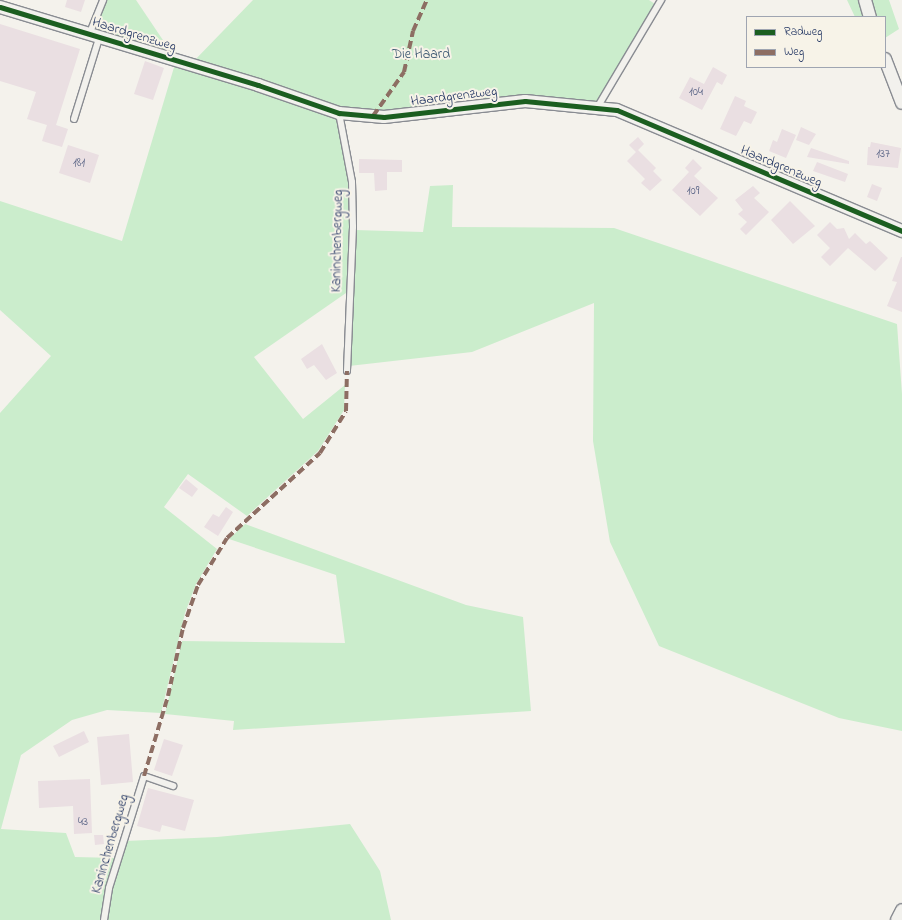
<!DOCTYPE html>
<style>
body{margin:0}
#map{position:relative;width:902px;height:920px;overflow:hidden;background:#f4f2ec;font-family:"Indie Flower",sans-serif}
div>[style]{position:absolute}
.green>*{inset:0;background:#cbedcc}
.building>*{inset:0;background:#eadfe2}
.roads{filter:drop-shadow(1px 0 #898c92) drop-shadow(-1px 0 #898c92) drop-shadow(0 1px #898c92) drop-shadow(0 -1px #898c92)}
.service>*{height:6px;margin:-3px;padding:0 3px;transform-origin:3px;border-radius:3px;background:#f2f1ed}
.minor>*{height:12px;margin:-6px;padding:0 6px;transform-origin:6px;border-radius:6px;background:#f2f1ed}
.quiet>*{height:4px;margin-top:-2px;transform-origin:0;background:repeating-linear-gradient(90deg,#8d6e63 0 8px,transparent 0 12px)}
.cycleway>*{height:5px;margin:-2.5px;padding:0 2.5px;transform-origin:2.5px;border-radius:2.5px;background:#1b5e20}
span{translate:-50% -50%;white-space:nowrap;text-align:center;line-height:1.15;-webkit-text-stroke:4px #f7f3e8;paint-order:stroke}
.number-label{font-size:12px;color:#4f5b7f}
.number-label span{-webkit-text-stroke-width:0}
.street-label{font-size:14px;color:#1b2f5e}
.park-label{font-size:14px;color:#37546f}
.legend{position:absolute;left:746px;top:16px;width:140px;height:52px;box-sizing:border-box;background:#f7f3e8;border:1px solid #9fa5b1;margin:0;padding:5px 7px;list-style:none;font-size:12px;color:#1b2f5e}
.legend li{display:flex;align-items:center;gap:8px;height:20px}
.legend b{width:20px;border:1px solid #9fa5b1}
</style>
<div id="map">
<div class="green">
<div style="clip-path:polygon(106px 0,136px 0,173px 55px,93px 32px)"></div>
<div style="clip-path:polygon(253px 0,649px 0,655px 4px,597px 105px,460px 97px,384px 116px,339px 112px,192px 63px)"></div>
<div style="clip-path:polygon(847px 0,889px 0,899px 29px,885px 38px,885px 17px,855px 17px)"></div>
<div style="clip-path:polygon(175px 64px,338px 114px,349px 182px,350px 227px,346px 293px,254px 357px,303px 419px,345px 385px,344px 410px,318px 451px,247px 516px,188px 474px,164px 507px,217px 549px,196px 584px,185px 613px,161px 713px,107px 710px,72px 720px,21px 755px,1px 829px,66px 833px,75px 857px,117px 858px,103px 920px,0 920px,0 413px,51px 356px,0 310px,0 201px,122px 241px)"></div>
<div style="clip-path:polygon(453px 185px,452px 227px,614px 228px,897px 324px,902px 394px,902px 731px,839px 718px,659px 646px,610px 542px,593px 441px,594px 303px,472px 352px,349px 366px,355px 230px,423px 232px,430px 186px)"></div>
<div style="clip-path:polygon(245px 524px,466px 605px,523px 617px,531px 711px,233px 730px,234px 721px,165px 714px,182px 641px,345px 643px,336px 575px,229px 539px)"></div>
<div style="clip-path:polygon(350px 824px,380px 871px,391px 920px,107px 920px,111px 889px,125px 841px,217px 837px)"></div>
</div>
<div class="building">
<div style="clip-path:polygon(67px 0,85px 0,81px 12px,65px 7px)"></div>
<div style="clip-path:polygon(0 24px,80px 49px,56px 125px,68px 129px,62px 147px,42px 141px,47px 125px,27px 119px,36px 92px,0 81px)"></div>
<div style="clip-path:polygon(145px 61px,164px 68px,153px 100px,134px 94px)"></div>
<div style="clip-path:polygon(713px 67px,727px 75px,722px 85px,717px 82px,702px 110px,679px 98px,690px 77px,704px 84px)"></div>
<div style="clip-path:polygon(735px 96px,746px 101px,744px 106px,757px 112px,751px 124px,744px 121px,736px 136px,720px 129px)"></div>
<div style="clip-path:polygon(801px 127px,816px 134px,809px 145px,796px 140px)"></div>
<div style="clip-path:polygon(782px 129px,796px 135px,786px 158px,769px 151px,773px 140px,777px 142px)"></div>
<div style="clip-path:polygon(638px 137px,644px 144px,638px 150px,656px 168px,653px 171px,662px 180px,650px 191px,641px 183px,645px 179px,627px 161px,636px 152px,629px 145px)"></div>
<div style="clip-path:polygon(871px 142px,901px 148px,898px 168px,867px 165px,868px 147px,870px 147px)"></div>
<div style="clip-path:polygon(68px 145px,99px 155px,90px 183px,59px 173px)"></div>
<div style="clip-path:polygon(811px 148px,849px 161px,849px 164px,807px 157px)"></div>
<div style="clip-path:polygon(359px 159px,402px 160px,402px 172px,387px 172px,387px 190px,375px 191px,374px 173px,359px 173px)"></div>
<div style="clip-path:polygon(693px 159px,702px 168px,694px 176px,718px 198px,700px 216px,672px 190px,689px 172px,685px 168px)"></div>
<div style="clip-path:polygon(817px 162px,848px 174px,845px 182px,813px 171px)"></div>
<div style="clip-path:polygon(872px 184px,882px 188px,877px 201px,867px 197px)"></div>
<div style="clip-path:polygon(753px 186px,760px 193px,754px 198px,769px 212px,746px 235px,740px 229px,747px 222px,738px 214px,743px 210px,735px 200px)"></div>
<div style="clip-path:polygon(790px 201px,815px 226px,793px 244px,771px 220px)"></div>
<div style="clip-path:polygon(830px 222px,837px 229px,844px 228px,849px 239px,855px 233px,866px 244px,870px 241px,888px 258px,875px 271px,848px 248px,830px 266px,821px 257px,830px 248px,817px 235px)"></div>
<div style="clip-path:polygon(901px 257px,902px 257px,902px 312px,887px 306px,897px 282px,892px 281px)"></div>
<div style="clip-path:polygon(322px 344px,337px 373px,326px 380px,314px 365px,307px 369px,301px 359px)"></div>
<div style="clip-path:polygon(186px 479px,198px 489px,192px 497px,179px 488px)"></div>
<div style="clip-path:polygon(226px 507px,233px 512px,218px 536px,204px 527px,213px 514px,219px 517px)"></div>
<div style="clip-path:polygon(84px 731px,89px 742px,59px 757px,53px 746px)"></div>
<div style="clip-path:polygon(129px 734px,133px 782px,101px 785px,97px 737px)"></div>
<div style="clip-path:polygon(164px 739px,183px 745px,172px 776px,154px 770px)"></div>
<div style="clip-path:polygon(90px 779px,92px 833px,74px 834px,73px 806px,39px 808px,38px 781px)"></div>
<div style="clip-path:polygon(148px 788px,194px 800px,185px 831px,162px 825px,160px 832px,137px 826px)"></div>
<div style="clip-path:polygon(94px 835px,103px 835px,104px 844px,95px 845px)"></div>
</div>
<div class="roads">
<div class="service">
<div style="left:89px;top:35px;width:38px;rotate:-68deg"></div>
<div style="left:597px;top:108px;width:126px;rotate:-59.3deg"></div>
<div style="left:339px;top:113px;width:70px;rotate:79.3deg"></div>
<div style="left:352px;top:182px;width:45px;rotate:88.7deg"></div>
<div style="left:353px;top:227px;width:144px;rotate:92.4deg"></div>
<div style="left:74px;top:119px;width:85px;rotate:-72.8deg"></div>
<div style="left:104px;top:920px;width:32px;rotate:-81deg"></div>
<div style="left:109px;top:888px;width:117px;rotate:-72.6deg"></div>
<div style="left:144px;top:776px;width:31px;rotate:19deg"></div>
</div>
<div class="minor">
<div style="left:865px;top:0;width:18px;rotate:74deg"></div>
<div style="left:0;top:7px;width:270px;rotate:16.8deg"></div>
<div style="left:258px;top:85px;width:86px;rotate:19.1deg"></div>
<div style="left:339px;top:113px;width:45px;rotate:5.1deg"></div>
<div style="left:384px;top:117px;width:142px;rotate:-6.5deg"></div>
<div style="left:525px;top:101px;width:92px;rotate:5.6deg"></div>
<div style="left:617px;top:110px;width:310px;rotate:23deg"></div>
<div style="left:885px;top:59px;width:47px;rotate:68.9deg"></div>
<div style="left:897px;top:920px;width:11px;rotate:-63deg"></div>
</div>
</div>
<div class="quiet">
<div style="left:373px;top:116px;width:54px;rotate:-54.8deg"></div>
<div style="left:404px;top:72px;width:42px;rotate:-77.6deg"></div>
<div style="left:413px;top:31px;width:34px;rotate:-66deg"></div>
<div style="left:144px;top:776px;width:84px;rotate:-73.3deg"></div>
<div style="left:168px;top:696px;width:70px;rotate:-77.6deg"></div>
<div style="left:183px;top:628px;width:46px;rotate:-70.8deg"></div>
<div style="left:198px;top:585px;width:55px;rotate:-58.3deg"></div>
<div style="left:227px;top:538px;width:126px;rotate:-42.4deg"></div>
<div style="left:320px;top:453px;width:49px;rotate:-58.2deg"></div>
<div style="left:346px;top:411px;width:40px;rotate:-88.6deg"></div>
</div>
<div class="cycleway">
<div style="left:0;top:7px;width:270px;rotate:16.8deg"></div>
<div style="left:258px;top:85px;width:86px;rotate:19.1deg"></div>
<div style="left:339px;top:113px;width:45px;rotate:5.1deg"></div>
<div style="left:384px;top:117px;width:142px;rotate:-6.5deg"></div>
<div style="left:525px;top:101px;width:92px;rotate:5.6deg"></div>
<div style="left:617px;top:110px;width:310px;rotate:23deg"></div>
</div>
<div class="number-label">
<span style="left:696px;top:93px">104</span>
<span style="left:883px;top:155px">137</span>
<span style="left:79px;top:164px">181</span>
<span style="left:693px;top:192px">109</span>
<span style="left:83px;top:823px">43</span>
</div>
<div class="street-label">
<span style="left:134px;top:35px;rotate:17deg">Haardgrenzweg</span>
<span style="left:454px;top:97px;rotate:-7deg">Haardgrenzweg</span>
<span style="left:781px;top:167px;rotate:23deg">Haardgrenzweg</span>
<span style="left:338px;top:241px;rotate:-89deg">Kaninchenbergweg</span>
<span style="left:111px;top:844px;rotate:-74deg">Kaninchenbergweg</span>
</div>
<div class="park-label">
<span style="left:421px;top:55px">Die Haard</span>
</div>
<ul class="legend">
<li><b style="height:5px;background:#1b5e20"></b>Radweg</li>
<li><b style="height:5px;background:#8d6e63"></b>Weg</li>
</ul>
</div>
